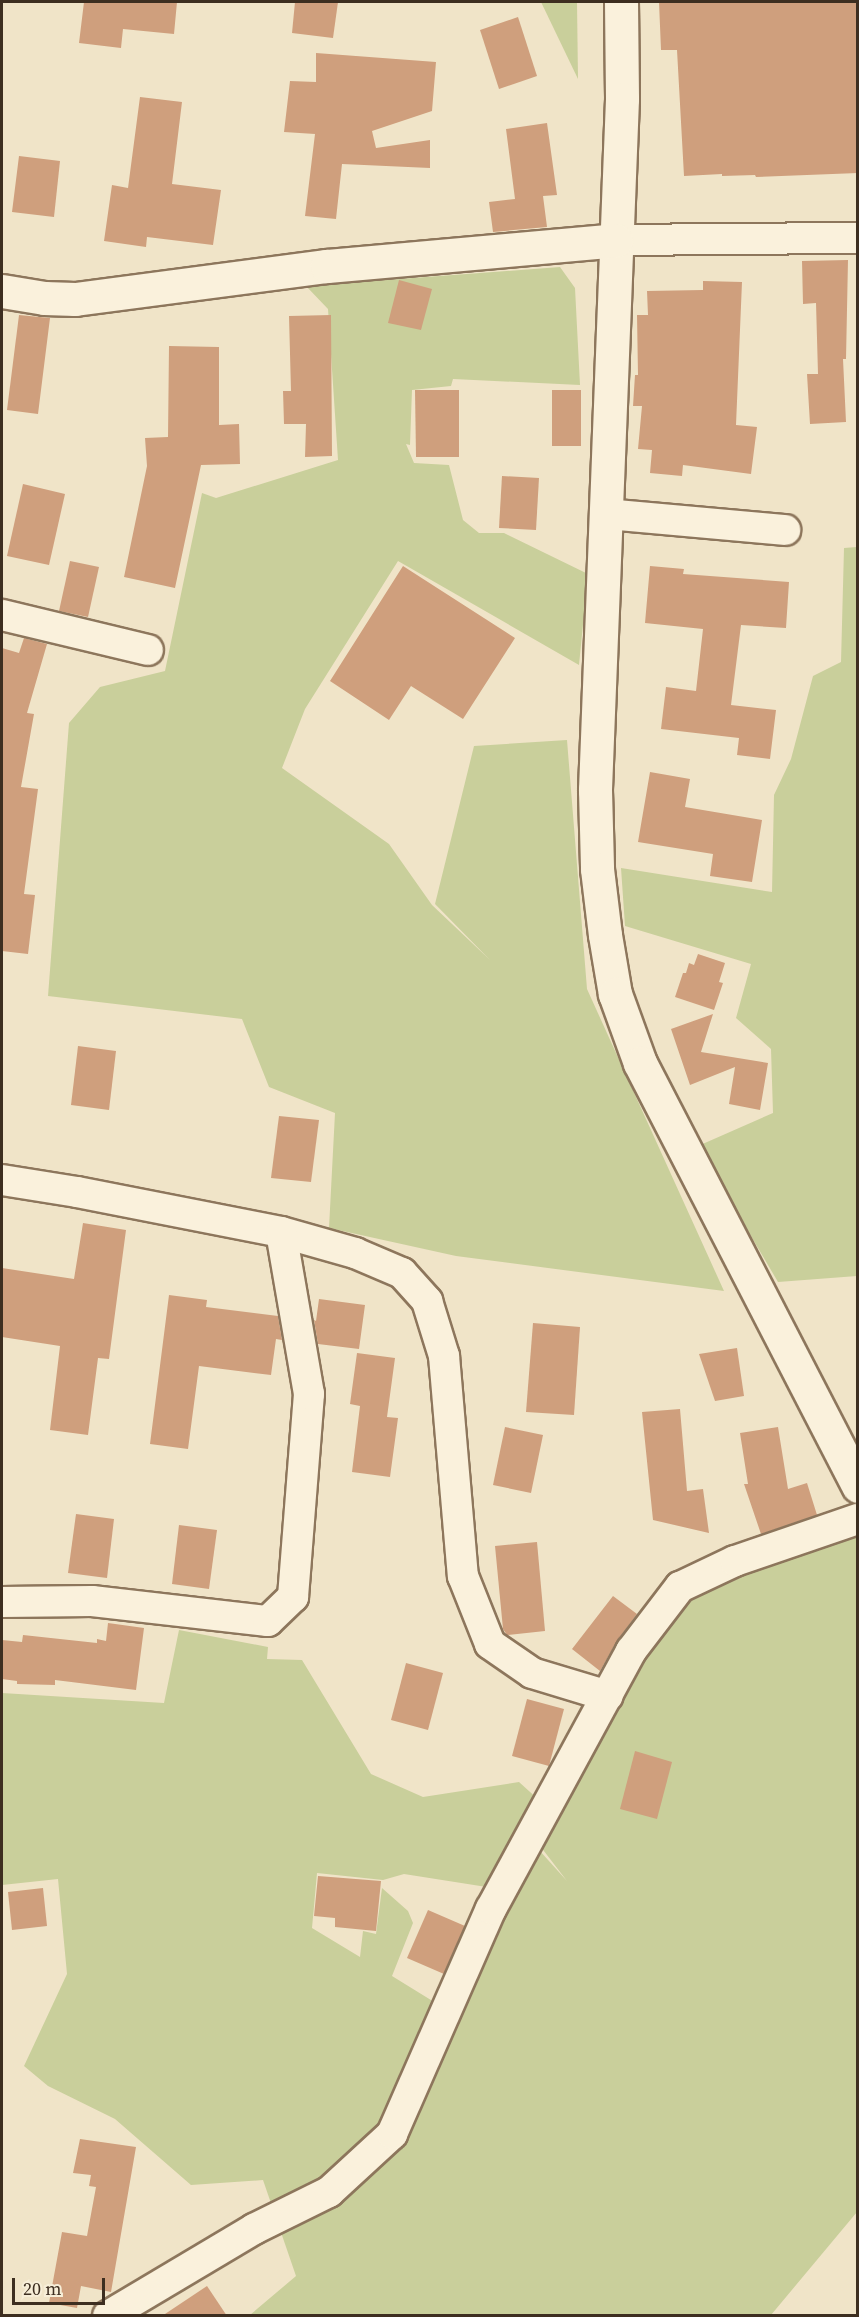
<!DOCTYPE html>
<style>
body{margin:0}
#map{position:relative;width:859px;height:2317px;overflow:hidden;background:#f0e4c8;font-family:"Source Serif 4",serif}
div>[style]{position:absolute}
.green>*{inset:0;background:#c9cf9b}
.building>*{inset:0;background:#cf9f7d}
.roads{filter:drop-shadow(2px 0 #8d765c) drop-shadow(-2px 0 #8d765c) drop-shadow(0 2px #8d765c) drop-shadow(0 -2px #8d765c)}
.street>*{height:30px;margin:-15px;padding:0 15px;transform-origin:15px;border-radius:15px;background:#faf1dc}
.secondary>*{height:33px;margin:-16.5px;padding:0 16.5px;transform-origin:16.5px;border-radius:16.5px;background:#faf1dc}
span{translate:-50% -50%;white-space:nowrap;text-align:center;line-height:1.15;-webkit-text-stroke:5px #f7eed8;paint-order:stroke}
.frame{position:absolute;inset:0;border:3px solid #3d2e20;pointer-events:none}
.scale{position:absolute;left:12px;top:2278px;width:93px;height:27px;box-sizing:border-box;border:3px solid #3d2e20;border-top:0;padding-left:8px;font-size:18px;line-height:21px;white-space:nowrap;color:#3d2e20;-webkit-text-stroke:4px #f7eed8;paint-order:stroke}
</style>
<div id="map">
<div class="green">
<div style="clip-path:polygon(541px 2px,577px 2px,578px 79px)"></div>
<div style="clip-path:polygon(560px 267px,575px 288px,580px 385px,453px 379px,451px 386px,412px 390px,410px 445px,406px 444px,414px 463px,449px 465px,463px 520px,479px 533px,504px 533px,588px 574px,579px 665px,398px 561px,305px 709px,282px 768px,389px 844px,432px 905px,490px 960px,435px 904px,474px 746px,567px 740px,587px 989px,724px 1291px,456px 1256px,329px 1228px,335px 1113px,269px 1087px,242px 1019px,48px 996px,69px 723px,100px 687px,165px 671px,202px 493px,216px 498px,338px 460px,328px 309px,306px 286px)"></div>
<div style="clip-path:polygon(857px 547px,857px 1276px,778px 1282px,698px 1146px,773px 1113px,771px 1049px,736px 1018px,751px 964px,625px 926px,621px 868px,772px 892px,774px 795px,791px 759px,813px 676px,841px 662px,844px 548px)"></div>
<div style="clip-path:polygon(857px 1521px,857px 2212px,771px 2315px,250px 2315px,296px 2276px,263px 2180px,191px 2185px,115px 2119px,48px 2086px,24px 2066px,67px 1974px,58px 1879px,2px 1885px,2px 1693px,164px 1703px,179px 1630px,268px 1647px,267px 1659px,302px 1660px,371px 1774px,423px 1797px,519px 1782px,540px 1801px,493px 1888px,404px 1874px,383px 1880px,317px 1873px,312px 1928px,360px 1957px,363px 1931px,376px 1934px,382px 1888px,408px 1911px,413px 1923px,392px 1976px,439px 2005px,530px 1840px,567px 1881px,537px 1842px,680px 1587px)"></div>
</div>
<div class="building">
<div style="clip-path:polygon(84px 2px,177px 2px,174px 34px,123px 29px,121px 48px,79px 43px)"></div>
<div style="clip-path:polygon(295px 2px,338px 2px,333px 38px,292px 33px)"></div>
<div style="clip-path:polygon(659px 2px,858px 2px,858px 173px,756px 177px,755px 175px,722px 176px,722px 174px,684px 176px,677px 50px,661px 50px)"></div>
<div style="clip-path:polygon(518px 17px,537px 76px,499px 89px,480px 30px)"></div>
<div style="clip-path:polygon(316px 53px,436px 62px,432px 111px,372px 131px,376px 148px,430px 140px,430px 168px,342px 164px,336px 219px,305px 216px,315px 134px,284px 132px,290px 81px,316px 82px)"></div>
<div style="clip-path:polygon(140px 97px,182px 102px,172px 184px,221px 190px,213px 245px,147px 237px,146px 247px,104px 241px,112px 185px,128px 188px)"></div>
<div style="clip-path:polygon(547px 123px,557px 195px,543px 196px,547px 227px,493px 232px,489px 202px,515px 199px,506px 129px)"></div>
<div style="clip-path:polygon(19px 156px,60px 161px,54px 217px,12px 212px)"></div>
<div style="clip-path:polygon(848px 260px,846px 359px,843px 359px,846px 422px,810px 424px,807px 374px,818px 374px,816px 303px,803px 304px,802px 261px)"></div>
<div style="clip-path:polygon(399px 280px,432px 289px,421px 330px,388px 323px)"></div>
<div style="clip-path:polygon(703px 281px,742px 282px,736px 425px,757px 427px,751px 474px,683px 465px,682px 476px,650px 473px,652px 450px,638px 449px,642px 406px,633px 406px,635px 375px,638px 375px,637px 315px,648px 315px,647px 291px,703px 290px)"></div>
<div style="clip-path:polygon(19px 315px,50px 318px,38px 414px,7px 410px)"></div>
<div style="clip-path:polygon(331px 315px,332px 456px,305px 457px,306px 424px,284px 424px,283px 391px,291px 391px,289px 316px)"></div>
<div style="clip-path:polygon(169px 346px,219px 347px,219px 425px,239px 424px,240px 464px,201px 465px,175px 588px,124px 577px,147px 466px,145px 438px,168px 437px)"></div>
<div style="clip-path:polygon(415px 390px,459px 390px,459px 457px,416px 457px)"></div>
<div style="clip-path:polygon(552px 390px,581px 390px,581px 446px,552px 446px)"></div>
<div style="clip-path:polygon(502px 476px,539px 478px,536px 530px,499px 528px)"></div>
<div style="clip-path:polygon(23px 484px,65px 494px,49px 565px,7px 556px)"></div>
<div style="clip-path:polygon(70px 561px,99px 567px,88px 617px,59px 611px)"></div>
<div style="clip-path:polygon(403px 566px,515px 638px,463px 719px,411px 686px,389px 720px,330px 681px)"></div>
<div style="clip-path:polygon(650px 566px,684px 569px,683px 574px,789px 582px,786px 628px,741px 625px,731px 705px,776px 710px,770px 759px,737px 755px,739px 738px,661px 729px,666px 687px,696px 691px,703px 629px,645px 623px)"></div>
<div style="clip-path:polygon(24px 638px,47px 644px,27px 713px,34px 714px,21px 787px,38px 789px,24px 894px,35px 895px,28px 954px,2px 951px,2px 648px,19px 653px)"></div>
<div style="clip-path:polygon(650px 772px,690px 779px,685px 807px,762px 820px,752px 882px,710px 876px,713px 854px,638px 842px)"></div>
<div style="clip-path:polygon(698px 954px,725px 963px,719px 982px,723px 983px,714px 1010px,675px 997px,683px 973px,686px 973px,689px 963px,694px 965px)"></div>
<div style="clip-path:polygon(713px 1014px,701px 1052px,768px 1063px,760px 1110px,729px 1104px,735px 1067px,690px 1085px,671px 1029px)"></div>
<div style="clip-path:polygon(78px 1046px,116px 1051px,109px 1110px,71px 1105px)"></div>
<div style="clip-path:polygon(279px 1116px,319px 1120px,311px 1182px,271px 1178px)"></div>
<div style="clip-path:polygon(83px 1223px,126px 1230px,109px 1359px,98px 1358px,88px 1435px,50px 1430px,60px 1346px,2px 1337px,2px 1268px,74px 1279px)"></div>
<div style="clip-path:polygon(169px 1295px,207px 1300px,206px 1307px,278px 1316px,282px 1340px,276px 1339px,271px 1375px,199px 1366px,188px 1449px,150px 1444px)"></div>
<div style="clip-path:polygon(319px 1299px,365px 1305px,359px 1349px,318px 1344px,314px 1320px,316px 1321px)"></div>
<div style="clip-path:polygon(533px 1323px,580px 1327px,574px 1415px,526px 1412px)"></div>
<div style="clip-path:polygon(737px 1348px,744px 1396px,715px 1401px,699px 1354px)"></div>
<div style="clip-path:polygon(357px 1353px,395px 1358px,387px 1417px,398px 1418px,390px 1477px,352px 1472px,360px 1406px,350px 1404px)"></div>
<div style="clip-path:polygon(680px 1409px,687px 1491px,703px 1489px,709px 1533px,653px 1520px,642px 1412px)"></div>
<div style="clip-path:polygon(505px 1427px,543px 1435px,531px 1493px,493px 1485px)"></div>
<div style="clip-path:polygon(778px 1427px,788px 1489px,807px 1483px,817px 1515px,761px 1534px,744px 1484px,748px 1484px,740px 1433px)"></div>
<div style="clip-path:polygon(76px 1514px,114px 1519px,107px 1578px,68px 1573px)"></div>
<div style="clip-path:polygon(179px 1525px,217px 1530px,209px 1589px,172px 1584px)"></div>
<div style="clip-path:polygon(537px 1542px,545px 1631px,507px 1635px,503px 1629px,495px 1546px)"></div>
<div style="clip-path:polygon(613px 1596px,637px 1614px,617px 1641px,600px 1671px,572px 1649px)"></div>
<div style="clip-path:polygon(108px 1623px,144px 1628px,136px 1690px,55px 1680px,55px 1685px,17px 1684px,17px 1681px,2px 1679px,2px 1640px,22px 1642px,23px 1635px,97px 1643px,97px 1639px,106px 1641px)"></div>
<div style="clip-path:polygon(406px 1663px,443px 1673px,428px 1730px,391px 1720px)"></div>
<div style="clip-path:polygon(527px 1699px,564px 1709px,549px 1766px,512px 1756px)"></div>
<div style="clip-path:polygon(635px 1751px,672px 1762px,657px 1819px,620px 1809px)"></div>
<div style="clip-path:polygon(318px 1876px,381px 1881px,376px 1931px,335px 1927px,335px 1918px,314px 1916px)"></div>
<div style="clip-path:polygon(43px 1888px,47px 1926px,12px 1930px,8px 1892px)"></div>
<div style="clip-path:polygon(428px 1910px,465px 1926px,444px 1974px,407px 1958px)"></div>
<div style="clip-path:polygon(80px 2139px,136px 2147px,111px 2292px,81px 2286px,77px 2308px,49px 2303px,62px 2232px,87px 2236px,96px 2187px,89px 2186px,91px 2175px,73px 2173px)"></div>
<div style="clip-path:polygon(207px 2286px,227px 2316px,162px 2316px)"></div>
</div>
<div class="roads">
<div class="street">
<div style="left:616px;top:240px;width:242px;rotate:-0.5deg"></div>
<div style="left:606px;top:514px;width:180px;rotate:5.1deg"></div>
<div style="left:2px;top:615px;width:150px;rotate:13.5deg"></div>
<div style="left:2px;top:1180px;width:76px;rotate:9.1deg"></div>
<div style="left:77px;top:1192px;width:208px;rotate:11.1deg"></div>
<div style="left:281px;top:1232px;width:77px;rotate:15.8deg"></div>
<div style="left:355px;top:1253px;width:51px;rotate:23.1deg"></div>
<div style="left:402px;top:1273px;width:38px;rotate:48deg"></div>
<div style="left:427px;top:1301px;width:58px;rotate:72.8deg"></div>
<div style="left:444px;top:1356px;width:221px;rotate:85.1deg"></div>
<div style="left:463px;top:1576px;width:73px;rotate:68.3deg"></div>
<div style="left:490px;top:1644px;width:51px;rotate:34.6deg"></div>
<div style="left:532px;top:1673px;width:79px;rotate:16.8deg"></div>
<div style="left:2px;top:1602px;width:90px;rotate:-0.6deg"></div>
<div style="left:92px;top:1601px;width:177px;rotate:6.5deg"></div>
<div style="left:268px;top:1621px;width:35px;rotate:-44deg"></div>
<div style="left:293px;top:1597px;width:204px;rotate:-85.5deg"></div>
<div style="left:309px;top:1394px;width:164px;rotate:-99.8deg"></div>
<div style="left:108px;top:2316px;width:170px;rotate:-30.8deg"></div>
<div style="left:254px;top:2229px;width:84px;rotate:-26.3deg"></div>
<div style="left:329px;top:2192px;width:86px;rotate:-42.6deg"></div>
<div style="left:392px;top:2134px;width:246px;rotate:-66.3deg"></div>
<div style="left:491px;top:1909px;width:294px;rotate:-61.5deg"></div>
<div style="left:631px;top:1651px;width:81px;rotate:-52.6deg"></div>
<div style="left:680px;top:1587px;width:61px;rotate:-25.3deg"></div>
<div style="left:735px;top:1561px;width:130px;rotate:-18.9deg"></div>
</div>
<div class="secondary">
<div style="left:621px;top:2px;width:97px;rotate:89.4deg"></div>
<div style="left:622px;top:99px;width:692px;rotate:92.24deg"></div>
<div style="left:595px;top:790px;width:79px;rotate:88.5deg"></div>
<div style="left:597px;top:869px;width:66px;rotate:83.1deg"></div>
<div style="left:605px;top:935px;width:60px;rotate:80.4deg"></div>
<div style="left:615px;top:994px;width:73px;rotate:70.1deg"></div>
<div style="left:640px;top:1063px;width:476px;rotate:62.7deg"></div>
<div style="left:2px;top:291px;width:43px;rotate:9.5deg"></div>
<div style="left:44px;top:298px;width:31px;rotate:2deg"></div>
<div style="left:75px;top:299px;width:254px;rotate:-7.5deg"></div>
<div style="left:327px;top:266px;width:290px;rotate:-5.1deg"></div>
</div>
</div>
<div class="frame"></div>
<div class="scale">20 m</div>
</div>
